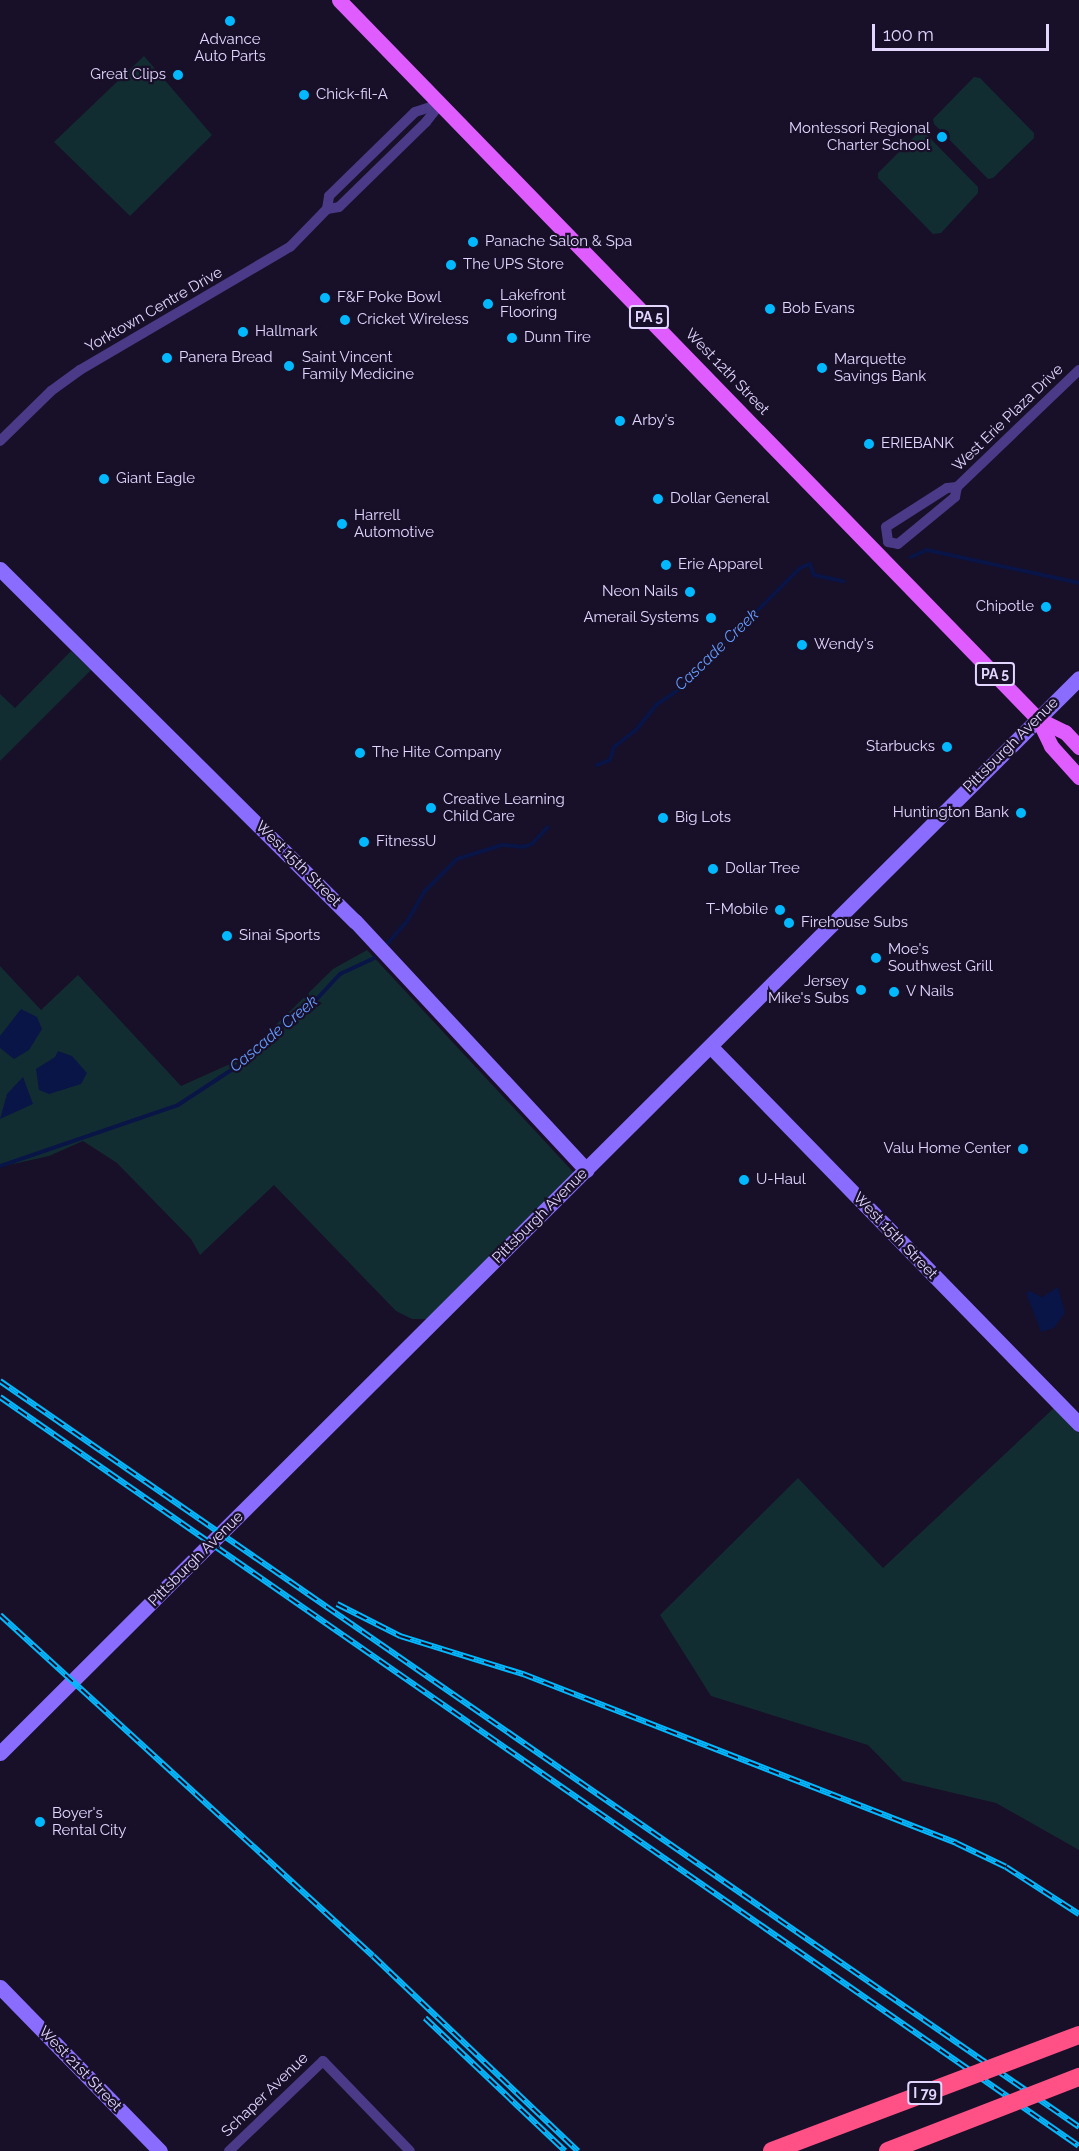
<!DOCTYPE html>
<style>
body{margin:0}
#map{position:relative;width:1079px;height:2151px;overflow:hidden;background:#180f28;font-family:Raleway,sans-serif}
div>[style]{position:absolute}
.green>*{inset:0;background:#122d32}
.water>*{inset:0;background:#091546}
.stream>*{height:4px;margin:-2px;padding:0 2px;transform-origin:2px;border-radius:2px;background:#091546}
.street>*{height:10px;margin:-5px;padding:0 5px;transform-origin:5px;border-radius:5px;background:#4a3a87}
.secondary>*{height:15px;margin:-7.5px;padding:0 7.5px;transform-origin:7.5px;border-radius:7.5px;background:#8a6dff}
.primary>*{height:15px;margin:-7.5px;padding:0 7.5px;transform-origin:7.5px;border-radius:7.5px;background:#df5dff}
.rail>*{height:6px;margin-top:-3px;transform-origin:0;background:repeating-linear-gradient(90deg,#180f28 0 11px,#02b9ff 0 22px);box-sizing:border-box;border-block:2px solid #02b9ff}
.highway-bridge>*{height:18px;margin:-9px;padding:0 9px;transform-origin:9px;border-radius:9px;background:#ff5185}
.dots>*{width:16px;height:16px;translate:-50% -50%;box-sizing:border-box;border:3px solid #180f28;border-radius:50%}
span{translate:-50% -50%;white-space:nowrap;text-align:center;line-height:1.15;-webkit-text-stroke:4.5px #180f28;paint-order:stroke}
.shield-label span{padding:2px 4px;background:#180f28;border:2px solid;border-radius:4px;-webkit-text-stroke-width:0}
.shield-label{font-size:14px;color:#e2d6ff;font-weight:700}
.poi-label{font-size:15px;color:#e2d6ff}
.right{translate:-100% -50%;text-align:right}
.left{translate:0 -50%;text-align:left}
.street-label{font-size:15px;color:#e2d6ff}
.water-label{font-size:16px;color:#649cff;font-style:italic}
.scale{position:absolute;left:872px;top:24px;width:177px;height:27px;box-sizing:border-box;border:3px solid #e2d6ff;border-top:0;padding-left:8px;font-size:18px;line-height:21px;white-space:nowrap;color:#e2d6ff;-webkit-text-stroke:4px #180f28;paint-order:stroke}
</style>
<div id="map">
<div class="green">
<div style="clip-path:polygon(144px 56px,212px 135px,130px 216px,54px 142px)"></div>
<div style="clip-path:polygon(974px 77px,980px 78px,1034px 133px,1034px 138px,993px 178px,988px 179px,934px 124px,933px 119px)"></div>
<div style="clip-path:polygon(924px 132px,978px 187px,978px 193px,941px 233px,933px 234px,878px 178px,878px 173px,917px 134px)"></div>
<div style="clip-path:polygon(71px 651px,91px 670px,0 761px,0 694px,15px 708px)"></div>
<div style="clip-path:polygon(367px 950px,576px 1175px,427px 1319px,412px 1319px,396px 1311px,274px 1185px,200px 1255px,191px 1239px,117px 1163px,83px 1141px,49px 1156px,0 1167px,0 966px,41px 1010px,78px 975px,181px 1086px,241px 1059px,333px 969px)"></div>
<div style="clip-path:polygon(1054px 1408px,1079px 1433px,1079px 1850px,996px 1803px,903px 1781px,868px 1745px,711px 1696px,660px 1615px,798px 1478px,883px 1568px)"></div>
</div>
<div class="water">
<div style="clip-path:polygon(21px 1009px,37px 1017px,42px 1029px,29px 1050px,14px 1059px,0 1048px,0 1036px)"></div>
<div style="clip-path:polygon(58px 1051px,72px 1056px,87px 1073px,81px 1084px,49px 1094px,39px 1090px,36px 1069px,55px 1057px)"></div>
<div style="clip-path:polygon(23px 1077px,33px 1104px,0 1119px,7px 1094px)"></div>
<div style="clip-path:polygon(1058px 1287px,1065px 1313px,1054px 1328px,1041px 1332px,1026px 1293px,1030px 1291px,1042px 1297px)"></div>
</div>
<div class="stream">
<div style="left:911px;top:557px;width:17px;rotate:-24deg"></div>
<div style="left:927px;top:550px;width:156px;rotate:12.2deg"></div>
<div style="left:597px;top:765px;width:14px;rotate:-21deg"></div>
<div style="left:610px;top:760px;width:14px;rotate:-73deg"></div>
<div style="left:614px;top:747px;width:28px;rotate:-38deg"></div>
<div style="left:636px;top:730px;width:32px;rotate:-51deg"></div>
<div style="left:656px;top:705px;width:27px;rotate:-34deg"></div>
<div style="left:678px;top:690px;width:173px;rotate:-45deg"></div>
<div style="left:800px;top:568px;width:11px;rotate:-22deg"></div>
<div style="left:810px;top:564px;width:12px;rotate:70deg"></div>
<div style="left:814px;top:575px;width:30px;rotate:12deg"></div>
<div style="left:388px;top:943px;width:30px;rotate:-49deg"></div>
<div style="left:408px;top:920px;width:32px;rotate:-60deg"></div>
<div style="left:424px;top:892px;width:47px;rotate:-45deg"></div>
<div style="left:457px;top:859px;width:47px;rotate:-17.3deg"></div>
<div style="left:502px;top:845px;width:21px;rotate:5deg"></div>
<div style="left:523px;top:847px;width:9px;rotate:-18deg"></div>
<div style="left:532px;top:844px;width:23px;rotate:-47deg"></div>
<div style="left:0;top:1166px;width:188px;rotate:-18.9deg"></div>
<div style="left:178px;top:1105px;width:77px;rotate:-33.3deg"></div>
<div style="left:242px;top:1063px;width:50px;rotate:-44.2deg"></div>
<div style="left:278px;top:1028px;width:44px;rotate:-35.8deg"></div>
<div style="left:314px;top:1002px;width:38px;rotate:-47deg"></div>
<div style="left:340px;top:974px;width:38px;rotate:-25deg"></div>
</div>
<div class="street">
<div style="left:327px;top:209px;width:12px;rotate:-9deg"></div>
<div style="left:339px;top:207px;width:122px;rotate:-44.3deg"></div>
<div style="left:426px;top:122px;width:23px;rotate:-52deg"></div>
<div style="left:0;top:441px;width:71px;rotate:-44.4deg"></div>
<div style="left:51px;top:391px;width:36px;rotate:-36deg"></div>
<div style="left:80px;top:370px;width:243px;rotate:-30.4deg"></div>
<div style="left:290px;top:247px;width:53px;rotate:-45.8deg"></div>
<div style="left:327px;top:209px;width:13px;rotate:-81deg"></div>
<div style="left:329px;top:196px;width:120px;rotate:-44.3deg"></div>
<div style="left:415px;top:112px;width:26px;rotate:-18deg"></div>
<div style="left:957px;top:487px;width:10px;rotate:174deg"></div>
<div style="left:947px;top:488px;width:72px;rotate:147.4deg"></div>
<div style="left:886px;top:527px;width:15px;rotate:82deg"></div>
<div style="left:888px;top:542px;width:10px;rotate:11deg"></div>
<div style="left:898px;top:544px;width:74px;rotate:-39.5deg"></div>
<div style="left:955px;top:497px;width:10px;rotate:-79deg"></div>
<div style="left:957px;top:487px;width:169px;rotate:-43.8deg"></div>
<div style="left:229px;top:2151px;width:130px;rotate:-43.8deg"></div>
<div style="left:323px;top:2061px;width:125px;rotate:46deg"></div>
</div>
<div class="secondary">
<div style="left:0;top:569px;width:500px;rotate:44.8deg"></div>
<div style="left:355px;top:921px;width:340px;rotate:47.1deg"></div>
<div style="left:711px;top:1047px;width:527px;rotate:45.69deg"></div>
<div style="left:0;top:1753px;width:1523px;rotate:-44.89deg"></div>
<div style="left:0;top:1987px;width:229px;rotate:45.7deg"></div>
</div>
<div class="primary">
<div style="left:339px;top:0;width:1003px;rotate:45.81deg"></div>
<div style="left:1038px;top:719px;width:30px;rotate:64deg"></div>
<div style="left:1051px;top:746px;width:42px;rotate:47.9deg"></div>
<div style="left:1038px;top:719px;width:30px;rotate:26deg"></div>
<div style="left:1065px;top:732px;width:21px;rotate:47deg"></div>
</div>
<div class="rail">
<div style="left:0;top:1381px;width:1312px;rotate:34.66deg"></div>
<div style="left:0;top:1397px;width:1313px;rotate:34.77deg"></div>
<div style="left:337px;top:1604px;width:71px;rotate:26.9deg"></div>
<div style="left:400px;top:1636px;width:129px;rotate:17.2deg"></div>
<div style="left:523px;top:1674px;width:465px;rotate:21.3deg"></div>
<div style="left:956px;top:1843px;width:55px;rotate:25.6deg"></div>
<div style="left:1006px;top:1867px;width:87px;rotate:32.8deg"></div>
<div style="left:0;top:1615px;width:505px;rotate:42.43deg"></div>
<div style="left:373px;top:1956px;width:283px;rotate:43.6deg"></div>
<div style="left:425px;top:2018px;width:193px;rotate:43.5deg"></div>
</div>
<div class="highway-bridge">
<div style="left:772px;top:2151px;width:328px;rotate:-20.7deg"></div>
<div style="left:888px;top:2151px;width:205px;rotate:-21.2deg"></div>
</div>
<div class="dots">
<div style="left:230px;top:21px;background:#02b9ff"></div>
<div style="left:178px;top:75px;background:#02b9ff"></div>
<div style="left:304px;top:95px;background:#02b9ff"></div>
<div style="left:942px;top:137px;background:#02b9ff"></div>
<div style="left:473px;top:242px;background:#02b9ff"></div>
<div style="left:451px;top:265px;background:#02b9ff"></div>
<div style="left:325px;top:298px;background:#02b9ff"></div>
<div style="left:488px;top:304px;background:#02b9ff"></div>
<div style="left:770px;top:309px;background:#02b9ff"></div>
<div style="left:345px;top:320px;background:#02b9ff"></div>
<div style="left:243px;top:332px;background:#02b9ff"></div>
<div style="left:512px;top:338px;background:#02b9ff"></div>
<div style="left:167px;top:358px;background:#02b9ff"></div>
<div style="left:289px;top:366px;background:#02b9ff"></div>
<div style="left:822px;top:368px;background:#02b9ff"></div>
<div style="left:620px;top:421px;background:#02b9ff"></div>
<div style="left:869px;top:444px;background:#02b9ff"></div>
<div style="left:104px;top:479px;background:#02b9ff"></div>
<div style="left:658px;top:499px;background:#02b9ff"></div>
<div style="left:342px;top:524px;background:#02b9ff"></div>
<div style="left:666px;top:565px;background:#02b9ff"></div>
<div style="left:690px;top:592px;background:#02b9ff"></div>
<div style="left:1046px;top:607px;background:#02b9ff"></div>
<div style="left:711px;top:618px;background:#02b9ff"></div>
<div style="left:802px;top:645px;background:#02b9ff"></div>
<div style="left:947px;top:747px;background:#02b9ff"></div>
<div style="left:360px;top:753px;background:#02b9ff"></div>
<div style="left:431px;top:808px;background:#02b9ff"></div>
<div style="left:1021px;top:813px;background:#02b9ff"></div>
<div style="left:663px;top:818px;background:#02b9ff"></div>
<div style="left:364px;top:842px;background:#02b9ff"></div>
<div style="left:713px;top:869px;background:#02b9ff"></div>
<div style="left:780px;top:910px;background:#02b9ff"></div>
<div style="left:789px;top:923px;background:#02b9ff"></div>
<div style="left:227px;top:936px;background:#02b9ff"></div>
<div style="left:876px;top:958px;background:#02b9ff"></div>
<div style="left:861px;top:990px;background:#02b9ff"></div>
<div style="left:894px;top:992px;background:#02b9ff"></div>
<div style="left:1023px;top:1149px;background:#02b9ff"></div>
<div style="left:744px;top:1180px;background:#02b9ff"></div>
<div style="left:40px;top:1822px;background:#02b9ff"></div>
</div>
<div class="shield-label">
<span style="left:649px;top:317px">PA 5</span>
<span style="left:995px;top:674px">PA 5</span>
<span style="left:925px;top:2093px">I 79</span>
</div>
<div class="poi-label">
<span style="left:230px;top:48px">Advance<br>Auto Parts</span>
<span class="right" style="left:166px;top:75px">Great Clips</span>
<span class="left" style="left:316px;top:95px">Chick-fil-A</span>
<span class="right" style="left:930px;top:137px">Montessori Regional<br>Charter School</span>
<span class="left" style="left:485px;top:242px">Panache Salon &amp; Spa</span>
<span class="left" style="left:463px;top:265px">The UPS Store</span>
<span class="left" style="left:500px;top:304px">Lakefront<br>Flooring</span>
<span class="left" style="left:337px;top:298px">F&amp;F Poke Bowl</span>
<span class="left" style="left:782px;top:309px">Bob Evans</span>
<span class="left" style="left:357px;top:320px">Cricket Wireless</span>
<span class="left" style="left:255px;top:332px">Hallmark</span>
<span class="left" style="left:524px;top:338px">Dunn Tire</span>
<span class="left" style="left:302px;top:366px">Saint Vincent<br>Family Medicine</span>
<span class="left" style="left:179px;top:358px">Panera Bread</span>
<span class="left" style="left:834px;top:368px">Marquette<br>Savings Bank</span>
<span class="left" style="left:632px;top:421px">Arby's</span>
<span class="left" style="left:881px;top:444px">ERIEBANK</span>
<span class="left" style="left:116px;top:479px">Giant Eagle</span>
<span class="left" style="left:670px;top:499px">Dollar General</span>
<span class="left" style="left:354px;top:524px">Harrell<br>Automotive</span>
<span class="left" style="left:678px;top:565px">Erie Apparel</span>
<span class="right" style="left:678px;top:592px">Neon Nails</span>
<span class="right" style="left:1034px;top:607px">Chipotle</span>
<span class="right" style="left:699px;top:618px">Amerail Systems</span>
<span class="left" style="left:814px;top:645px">Wendy's</span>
<span class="right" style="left:935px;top:747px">Starbucks</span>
<span class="left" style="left:372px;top:753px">The Hite Company</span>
<span class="left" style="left:443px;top:808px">Creative Learning<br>Child Care</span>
<span class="right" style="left:1009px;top:813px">Huntington Bank</span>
<span class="left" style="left:675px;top:818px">Big Lots</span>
<span class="left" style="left:376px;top:842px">FitnessU</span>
<span class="left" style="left:725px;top:869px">Dollar Tree</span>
<span class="right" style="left:768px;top:910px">T-Mobile</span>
<span class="left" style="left:801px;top:923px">Firehouse Subs</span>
<span class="left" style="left:239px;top:936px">Sinai Sports</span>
<span class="left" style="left:888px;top:958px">Moe's<br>Southwest Grill</span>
<span class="right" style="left:849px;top:990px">Jersey<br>Mike's Subs</span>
<span class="left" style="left:906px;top:992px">V Nails</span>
<span class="right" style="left:1011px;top:1149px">Valu Home Center</span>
<span class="left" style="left:756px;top:1180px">U-Haul</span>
<span class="left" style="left:52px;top:1822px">Boyer's<br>Rental City</span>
</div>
<div class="street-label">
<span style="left:154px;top:310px;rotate:-30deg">Yorktown Centre Drive</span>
<span style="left:727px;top:372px;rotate:46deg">West 12th Street</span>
<span style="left:1008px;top:418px;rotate:-44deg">West Erie Plaza Drive</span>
<span style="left:1011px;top:745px;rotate:-45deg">Pittsburgh Avenue</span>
<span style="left:298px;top:864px;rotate:45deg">West 15th Street</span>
<span style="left:540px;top:1216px;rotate:-45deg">Pittsburgh Avenue</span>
<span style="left:895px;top:1236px;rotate:46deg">West 15th Street</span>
<span style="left:196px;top:1559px;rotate:-45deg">Pittsburgh Avenue</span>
<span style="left:80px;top:2069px;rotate:46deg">West 21st Street</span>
<span style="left:265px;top:2095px;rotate:-44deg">Schaper Avenue</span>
</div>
<div class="water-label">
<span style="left:717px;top:650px;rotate:-44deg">Cascade Creek</span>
<span style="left:274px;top:1034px;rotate:-40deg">Cascade Creek</span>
</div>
<div class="scale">100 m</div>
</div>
